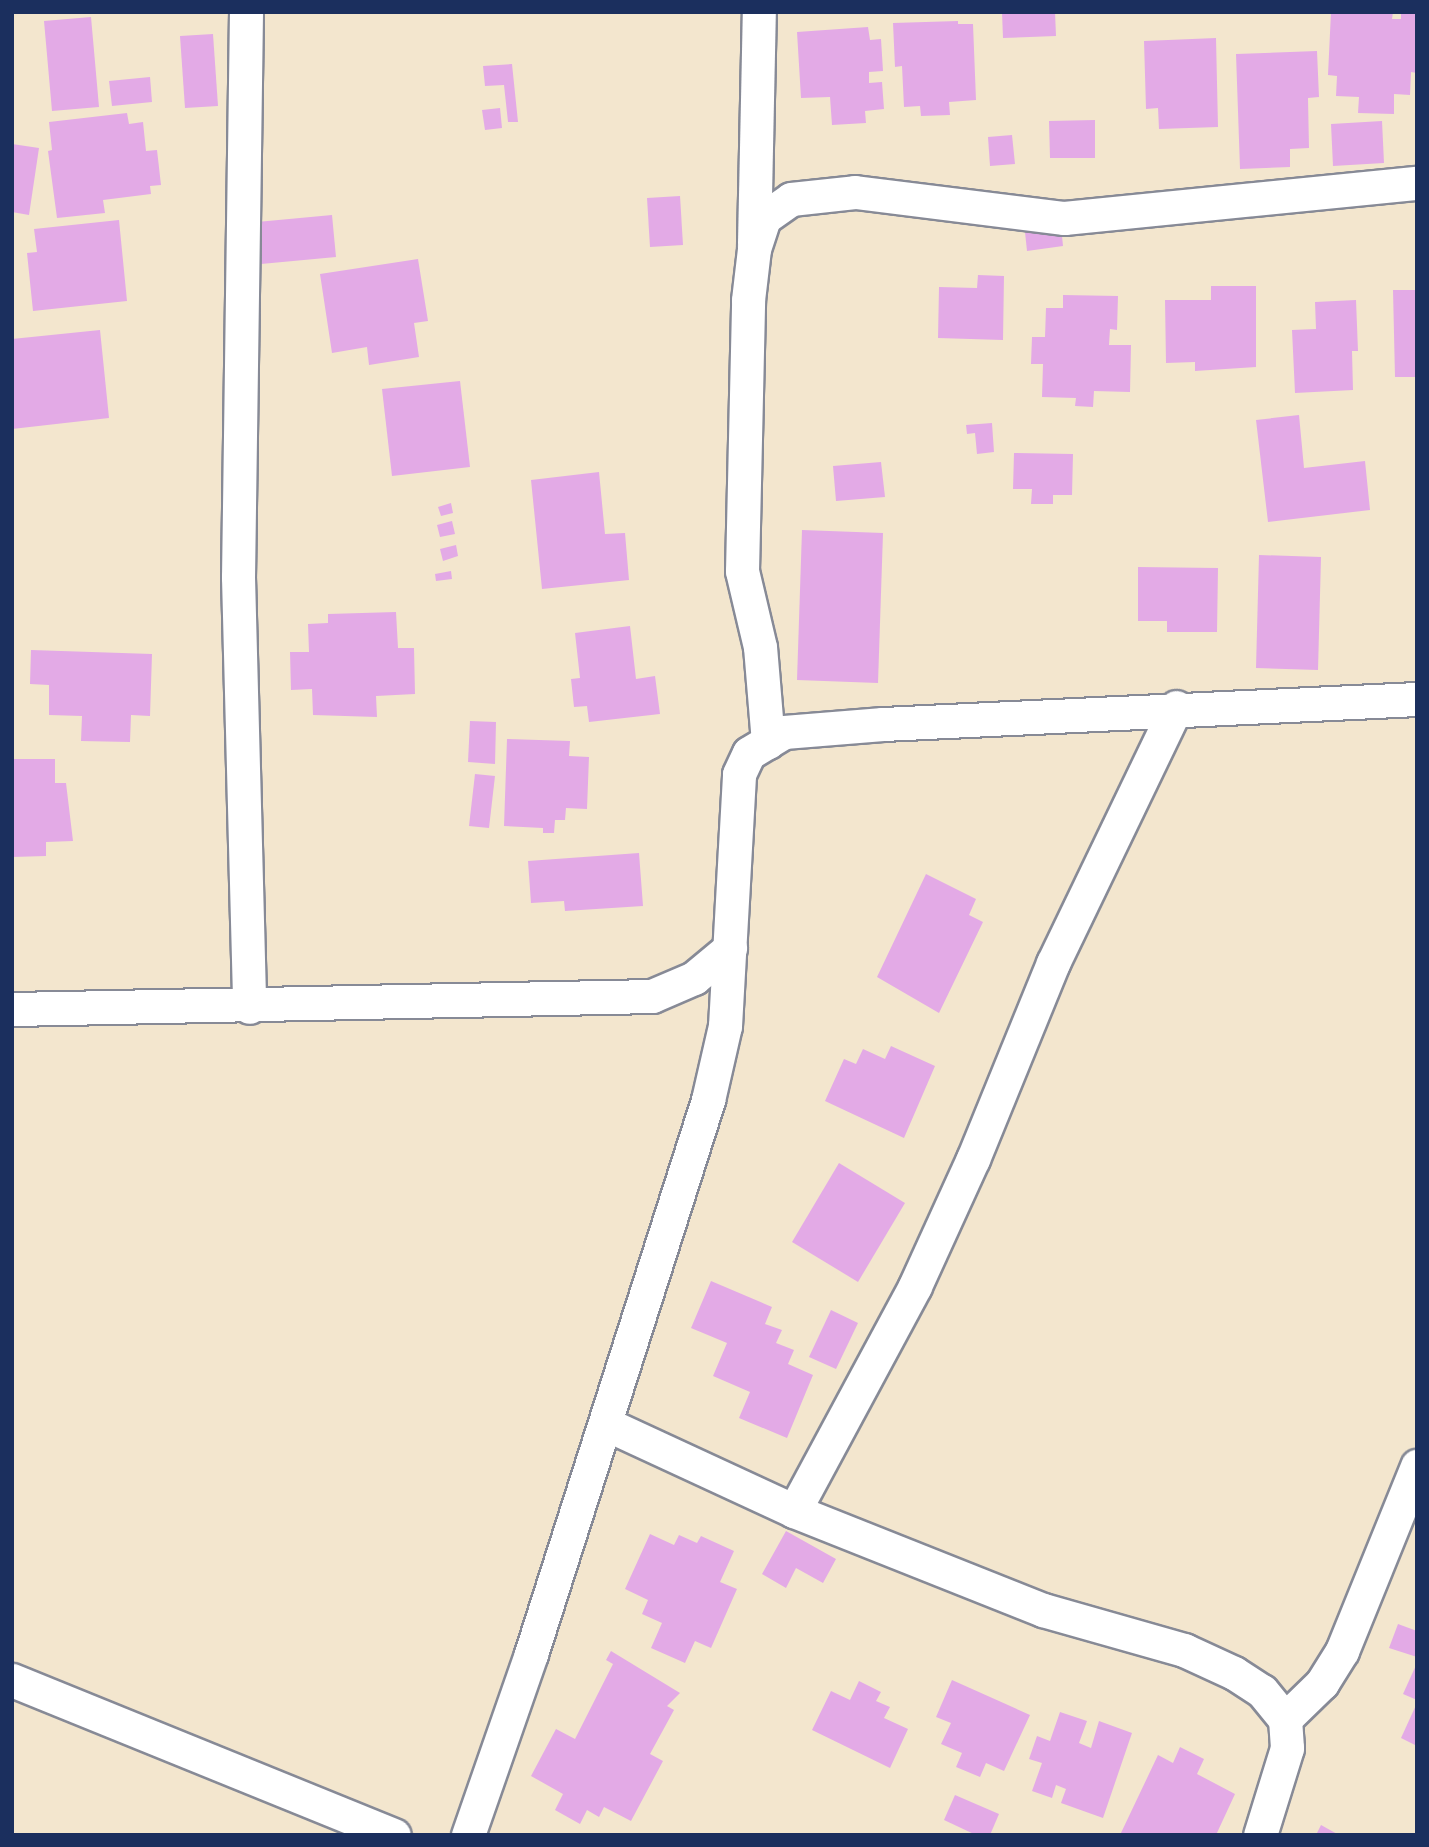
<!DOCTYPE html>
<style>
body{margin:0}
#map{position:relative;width:1429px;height:1847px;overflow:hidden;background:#f3e6ce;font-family:"Patrick Hand",sans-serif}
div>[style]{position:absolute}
.building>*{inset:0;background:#e3aae6}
.roads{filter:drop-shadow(2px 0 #878a96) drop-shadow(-2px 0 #878a96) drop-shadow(0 2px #878a96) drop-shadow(0 -2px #878a96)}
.street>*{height:33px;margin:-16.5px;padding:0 16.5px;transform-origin:16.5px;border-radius:16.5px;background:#fff}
span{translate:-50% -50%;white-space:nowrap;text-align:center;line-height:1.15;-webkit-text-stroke:5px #f7f3e8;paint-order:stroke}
.frame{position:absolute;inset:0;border:14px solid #1b2f5e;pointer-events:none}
</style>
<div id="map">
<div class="building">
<div style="clip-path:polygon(1002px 12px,1055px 12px,1056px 36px,1003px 38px)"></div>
<div style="clip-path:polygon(1331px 12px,1393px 12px,1392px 19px,1401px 19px,1401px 12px,1417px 12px,1417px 73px,1411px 72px,1410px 95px,1394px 94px,1394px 114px,1358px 113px,1359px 97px,1336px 96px,1337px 76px,1328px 75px)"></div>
<div style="clip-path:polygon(91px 17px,99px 107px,52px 111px,44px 21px)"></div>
<div style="clip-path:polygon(958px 21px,958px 24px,973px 24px,976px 100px,949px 102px,950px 115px,921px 116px,920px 106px,904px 107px,902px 66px,895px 67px,893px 23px)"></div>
<div style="clip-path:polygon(868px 27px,870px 40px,881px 39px,883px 71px,869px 72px,869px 83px,882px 82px,884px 109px,865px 111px,866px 123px,832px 125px,830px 97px,801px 98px,797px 32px)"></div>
<div style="clip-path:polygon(213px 34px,218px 106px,185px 108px,180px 36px)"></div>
<div style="clip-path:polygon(1216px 38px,1218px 127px,1159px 129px,1158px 108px,1146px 109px,1144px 41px)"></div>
<div style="clip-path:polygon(1317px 51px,1319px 97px,1308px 98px,1309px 148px,1290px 149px,1290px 167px,1240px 169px,1236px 54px)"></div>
<div style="clip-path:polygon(512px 64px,518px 122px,508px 122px,504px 85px,485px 86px,483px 66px)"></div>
<div style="clip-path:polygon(150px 77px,152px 102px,112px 106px,109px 81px)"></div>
<div style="clip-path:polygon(500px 108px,502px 128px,485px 130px,482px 110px)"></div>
<div style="clip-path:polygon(127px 113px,129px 124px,143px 122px,146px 151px,157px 150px,161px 185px,150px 186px,151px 194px,103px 200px,105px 213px,57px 218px,48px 151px,52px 150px,49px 122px)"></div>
<div style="clip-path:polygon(1095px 120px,1095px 158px,1050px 158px,1049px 121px)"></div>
<div style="clip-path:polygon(1382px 121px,1384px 163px,1333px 166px,1331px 124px)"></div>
<div style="clip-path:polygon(1012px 135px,1015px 164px,990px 166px,988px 137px)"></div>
<div style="clip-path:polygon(12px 144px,39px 148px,29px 215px,12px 212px)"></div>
<div style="clip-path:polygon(680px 196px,683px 245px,650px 247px,647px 198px)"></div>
<div style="clip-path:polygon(332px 215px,336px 257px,261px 264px,257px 222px)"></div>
<div style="clip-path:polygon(119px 220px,127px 301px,33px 311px,27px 253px,37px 252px,34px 229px)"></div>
<div style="clip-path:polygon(1061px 226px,1063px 246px,1027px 251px,1025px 232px)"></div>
<div style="clip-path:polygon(418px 259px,428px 321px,414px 323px,419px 357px,369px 365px,367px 347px,332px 353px,320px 274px)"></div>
<div style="clip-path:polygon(978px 275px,1004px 276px,1003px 340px,938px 338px,939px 287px,977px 288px)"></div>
<div style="clip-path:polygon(1211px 286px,1256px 286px,1256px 367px,1195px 371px,1195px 362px,1166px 363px,1165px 300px,1211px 300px)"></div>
<div style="clip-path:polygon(1393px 290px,1417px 290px,1417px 377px,1395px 377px)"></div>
<div style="clip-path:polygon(1063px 295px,1118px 296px,1117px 330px,1110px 329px,1109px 345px,1131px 345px,1130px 392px,1094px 391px,1093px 407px,1075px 406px,1076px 398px,1042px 397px,1043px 364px,1031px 364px,1032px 337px,1045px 337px,1046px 308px,1063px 308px)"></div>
<div style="clip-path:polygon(1356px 300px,1358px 351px,1352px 351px,1353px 390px,1295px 393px,1292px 330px,1316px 329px,1315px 302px)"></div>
<div style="clip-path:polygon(100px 330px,109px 418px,12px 429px,12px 339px)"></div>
<div style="clip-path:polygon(460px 381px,470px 467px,392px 476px,382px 389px)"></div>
<div style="clip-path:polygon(1299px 415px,1304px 468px,1365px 461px,1370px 510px,1268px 522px,1256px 420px)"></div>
<div style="clip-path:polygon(992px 423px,994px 452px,977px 454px,975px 433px,967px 434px,966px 425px)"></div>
<div style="clip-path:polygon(1014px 453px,1073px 454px,1072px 495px,1053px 495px,1053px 504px,1031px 504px,1032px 489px,1013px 489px)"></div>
<div style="clip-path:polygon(881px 462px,885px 497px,836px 501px,833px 466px)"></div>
<div style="clip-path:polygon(599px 472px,605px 534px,625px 533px,629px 580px,542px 589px,531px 480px)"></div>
<div style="clip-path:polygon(451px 503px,453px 513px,441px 516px,438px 507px)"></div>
<div style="clip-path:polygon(452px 521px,455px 534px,440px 537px,437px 525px)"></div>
<div style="clip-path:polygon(802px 530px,883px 533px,878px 683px,797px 680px)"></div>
<div style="clip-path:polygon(456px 545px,458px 556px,443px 561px,440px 549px)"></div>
<div style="clip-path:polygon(1259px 555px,1321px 557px,1318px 670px,1256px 668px)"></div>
<div style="clip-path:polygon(1138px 567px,1218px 568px,1217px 632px,1167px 632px,1167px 621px,1138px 621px)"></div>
<div style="clip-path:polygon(451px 571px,452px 579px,436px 581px,435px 574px)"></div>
<div style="clip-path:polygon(396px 612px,398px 648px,414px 648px,415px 694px,376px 696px,377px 717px,313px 715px,312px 689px,291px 690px,290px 652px,309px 652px,308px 624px,328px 623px,328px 614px)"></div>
<div style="clip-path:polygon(630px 626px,636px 679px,655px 676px,660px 714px,589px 722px,587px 706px,574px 707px,571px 679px,580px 678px,575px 633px)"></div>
<div style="clip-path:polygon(31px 650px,152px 654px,150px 716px,131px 715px,130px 742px,81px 741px,82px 716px,49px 715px,49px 685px,30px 684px)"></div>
<div style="clip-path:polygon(470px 721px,496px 722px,495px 764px,468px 762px)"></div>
<div style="clip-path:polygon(507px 739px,570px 741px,569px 756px,589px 757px,587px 809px,566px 808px,565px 820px,555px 820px,554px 833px,543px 833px,543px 828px,504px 826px)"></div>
<div style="clip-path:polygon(12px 759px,55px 759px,55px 783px,66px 783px,73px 841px,46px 842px,46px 856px,12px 857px)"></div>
<div style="clip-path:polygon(475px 774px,495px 776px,489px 828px,469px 826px)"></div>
<div style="clip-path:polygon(639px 853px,643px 906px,565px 911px,564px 901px,531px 903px,528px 861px)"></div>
<div style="clip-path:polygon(926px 874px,976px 899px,969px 915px,983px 922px,939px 1013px,877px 977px)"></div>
<div style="clip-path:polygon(891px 1046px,935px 1066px,904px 1138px,825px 1101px,844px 1059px,856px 1064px,863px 1049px,885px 1059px)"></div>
<div style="clip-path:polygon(839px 1163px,905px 1203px,858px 1282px,792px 1242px)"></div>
<div style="clip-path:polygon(711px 1281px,772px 1307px,765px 1324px,782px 1330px,776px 1343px,794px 1350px,788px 1364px,813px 1375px,787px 1438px,739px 1418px,750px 1392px,713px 1376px,727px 1343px,691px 1328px)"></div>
<div style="clip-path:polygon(831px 1310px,858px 1323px,836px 1369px,809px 1357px)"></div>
<div style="clip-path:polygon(786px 1531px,836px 1559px,823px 1583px,796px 1568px,786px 1588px,762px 1574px)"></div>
<div style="clip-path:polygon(650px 1534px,674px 1545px,679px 1535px,697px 1543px,701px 1536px,734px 1551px,720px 1582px,737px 1589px,711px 1648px,695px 1641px,685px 1663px,651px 1648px,662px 1623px,642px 1614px,648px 1600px,625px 1589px)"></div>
<div style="clip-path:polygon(1398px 1624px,1417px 1631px,1417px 1657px,1389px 1648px)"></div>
<div style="clip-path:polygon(611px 1651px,680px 1693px,667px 1706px,674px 1710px,650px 1754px,663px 1761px,631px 1821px,604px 1807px,599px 1817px,587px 1810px,580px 1824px,555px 1810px,563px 1794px,531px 1776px,556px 1729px,575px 1739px,613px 1664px,606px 1660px)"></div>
<div style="clip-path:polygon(1417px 1663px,1417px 1700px,1403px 1694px)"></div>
<div style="clip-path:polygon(952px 1680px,1030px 1715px,1004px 1771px,986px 1763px,980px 1777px,956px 1767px,962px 1753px,941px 1744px,951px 1723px,936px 1717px)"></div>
<div style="clip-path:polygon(859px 1681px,881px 1692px,876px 1701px,890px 1707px,884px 1718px,908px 1729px,890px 1768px,812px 1730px,831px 1691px,850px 1700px)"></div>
<div style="clip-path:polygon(1417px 1703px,1417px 1746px,1401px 1738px)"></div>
<div style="clip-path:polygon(1060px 1712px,1087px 1721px,1079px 1743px,1091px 1748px,1099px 1721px,1132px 1733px,1103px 1818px,1061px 1803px,1066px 1789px,1056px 1785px,1052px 1798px,1032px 1791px,1042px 1763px,1029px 1759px,1037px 1736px,1050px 1741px)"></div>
<div style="clip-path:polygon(1180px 1747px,1204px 1759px,1197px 1774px,1235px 1794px,1216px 1835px,1120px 1835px,1158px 1755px,1173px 1763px)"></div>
<div style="clip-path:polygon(955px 1795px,999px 1814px,990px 1835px,976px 1835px,944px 1820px)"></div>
<div style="clip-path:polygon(1321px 1825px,1339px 1835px,1316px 1835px)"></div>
</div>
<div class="roads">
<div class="street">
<div style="left:246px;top:12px;width:565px;rotate:90.81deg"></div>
<div style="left:238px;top:577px;width:430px;rotate:88.5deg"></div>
<div style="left:754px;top:243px;width:231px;rotate:-88.8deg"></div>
<div style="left:768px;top:742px;width:95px;rotate:-94.8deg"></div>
<div style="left:760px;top:647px;width:78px;rotate:-103.3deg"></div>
<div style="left:742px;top:571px;width:271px;rotate:-88.7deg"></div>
<div style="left:748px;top:300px;width:51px;rotate:-83.3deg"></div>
<div style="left:754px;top:249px;width:33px;rotate:-72deg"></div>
<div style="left:764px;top:218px;width:33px;rotate:-35deg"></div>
<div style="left:791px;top:199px;width:64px;rotate:-6.2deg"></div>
<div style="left:855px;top:192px;width:211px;rotate:7.1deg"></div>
<div style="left:1064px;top:218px;width:355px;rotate:-5.7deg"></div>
<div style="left:12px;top:1009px;width:640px;rotate:-1.16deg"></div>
<div style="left:652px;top:996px;width:46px;rotate:-23.2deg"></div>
<div style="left:694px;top:978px;width:47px;rotate:-39.8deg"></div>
<div style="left:606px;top:1424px;width:207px;rotate:24.8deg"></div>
<div style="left:794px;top:1511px;width:268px;rotate:21.7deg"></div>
<div style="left:1043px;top:1610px;width:147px;rotate:15.8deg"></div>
<div style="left:1184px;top:1650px;width:55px;rotate:24.7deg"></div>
<div style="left:1234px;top:1673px;width:33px;rotate:33deg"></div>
<div style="left:1262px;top:1691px;width:36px;rotate:51deg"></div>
<div style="left:1285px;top:1719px;width:29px;rotate:86deg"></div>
<div style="left:1287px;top:1748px;width:91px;rotate:107.2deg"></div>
<div style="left:794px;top:1511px;width:255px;rotate:-61.7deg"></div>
<div style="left:915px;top:1286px;width:140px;rotate:-65.5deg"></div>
<div style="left:973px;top:1159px;width:212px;rotate:-67.8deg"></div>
<div style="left:1053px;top:963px;width:284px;rotate:-64.3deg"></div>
<div style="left:12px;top:1680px;width:412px;rotate:22.1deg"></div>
<div style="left:1285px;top:1719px;width:52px;rotate:-44.2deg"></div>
<div style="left:1322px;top:1683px;width:38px;rotate:-58deg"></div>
<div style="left:1342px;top:1651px;width:200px;rotate:-67.9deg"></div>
<div style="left:468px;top:1835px;width:192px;rotate:-70.8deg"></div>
<div style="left:531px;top:1654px;width:582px;rotate:-72.28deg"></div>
<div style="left:708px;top:1100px;width:76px;rotate:-77.1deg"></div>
<div style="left:725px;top:1026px;width:252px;rotate:-86.8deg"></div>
<div style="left:739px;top:774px;width:23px;rotate:-65deg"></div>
<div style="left:749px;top:753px;width:41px;rotate:-31deg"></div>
<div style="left:784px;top:732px;width:99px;rotate:-4.6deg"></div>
<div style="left:883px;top:724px;width:535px;rotate:-2.68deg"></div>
</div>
</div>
<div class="frame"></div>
</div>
